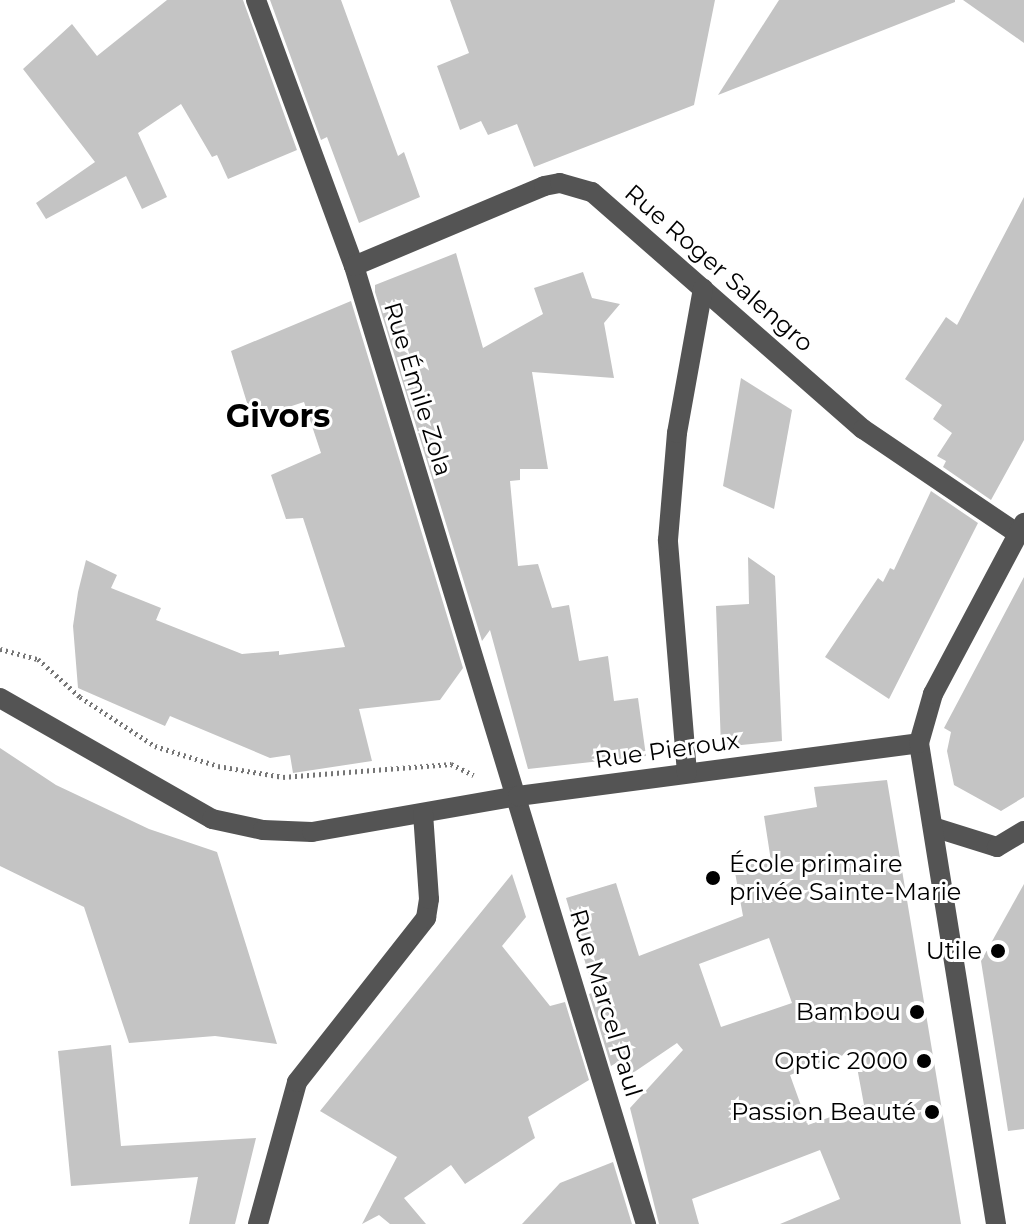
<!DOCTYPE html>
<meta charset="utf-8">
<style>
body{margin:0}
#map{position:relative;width:1024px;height:1224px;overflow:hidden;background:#fff;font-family:Montserrat,sans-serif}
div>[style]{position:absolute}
.building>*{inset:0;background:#c4c4c4}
.path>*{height:5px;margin-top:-2.5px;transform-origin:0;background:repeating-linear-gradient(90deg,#767676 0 2px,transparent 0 6px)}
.minor>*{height:20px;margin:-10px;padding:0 10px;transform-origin:10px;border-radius:10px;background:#545454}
.dots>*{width:22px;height:22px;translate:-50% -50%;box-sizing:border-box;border:4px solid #fff;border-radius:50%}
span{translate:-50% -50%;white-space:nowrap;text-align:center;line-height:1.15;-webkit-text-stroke:6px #fff;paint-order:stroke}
.street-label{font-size:24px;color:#000}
.poi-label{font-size:24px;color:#000}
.left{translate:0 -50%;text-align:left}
.right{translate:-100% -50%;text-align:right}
.district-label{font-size:32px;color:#000;font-weight:700}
</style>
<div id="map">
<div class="building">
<div style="clip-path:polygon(167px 0,243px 0,297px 150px,228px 179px,217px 155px,212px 157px,181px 104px,138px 133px,167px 197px,142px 209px,126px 176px,46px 219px,36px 203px,95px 162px,23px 69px,72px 24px,97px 56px)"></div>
<div style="clip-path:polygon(270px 0,341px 0,398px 156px,404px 152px,420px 197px,359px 223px,327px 137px,321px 140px)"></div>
<div style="clip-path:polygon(450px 0,715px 0,694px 105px,534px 167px,517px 124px,488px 135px,481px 121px,460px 130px,437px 66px,469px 53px)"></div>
<div style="clip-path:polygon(779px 0,955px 0,955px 2px,718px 95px)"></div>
<div style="clip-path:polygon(963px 0,1024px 0,1024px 43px)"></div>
<div style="clip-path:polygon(1024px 197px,1024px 440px,991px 500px,943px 467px,946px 461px,937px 456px,952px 433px,933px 419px,942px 405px,905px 379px,946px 317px,957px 325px)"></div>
<div style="clip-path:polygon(456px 253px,483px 348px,543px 314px,534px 288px,583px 272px,592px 298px,620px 304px,604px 323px,614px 378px,532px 372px,548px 469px,520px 469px,520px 480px,510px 481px,518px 566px,538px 564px,552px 608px,569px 605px,579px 661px,608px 656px,614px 701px,638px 698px,646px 756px,528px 769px,490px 630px,482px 641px,375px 292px,375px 285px)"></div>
<div style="clip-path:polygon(351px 301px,463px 668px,440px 700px,359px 709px,372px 761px,293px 773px,290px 755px,270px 758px,170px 716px,165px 726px,78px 688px,73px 626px,78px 592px,86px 560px,117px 575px,111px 588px,161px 608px,156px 620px,242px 654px,279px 651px,279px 655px,345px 647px,303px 518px,286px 519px,271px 475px,321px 453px,304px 402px,252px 419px,231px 351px)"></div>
<div style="clip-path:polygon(741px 378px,792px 410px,774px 509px,723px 486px)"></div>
<div style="clip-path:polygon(931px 491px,978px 523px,889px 699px,825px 657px,878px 578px,883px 582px,890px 568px,894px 570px)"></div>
<div style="clip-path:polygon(748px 557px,775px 576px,782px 741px,721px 747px,716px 606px,749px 604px)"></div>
<div style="clip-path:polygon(1024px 577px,1024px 797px,1001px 811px,954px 785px,947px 751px,951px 732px,944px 728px)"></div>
<div style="clip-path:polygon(0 748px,56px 785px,149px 829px,217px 852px,277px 1044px,215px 1036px,129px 1043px,84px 907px,0 866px)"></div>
<div style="clip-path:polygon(evenodd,887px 780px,961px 1224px,780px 1224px,840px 1199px,820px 1150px,692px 1199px,699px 1224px,659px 1224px,630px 1108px,683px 1050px,677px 1043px,621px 1081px,616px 1063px,611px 1066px,589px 994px,594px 992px,566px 898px,616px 883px,639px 956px,743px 916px,734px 867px,771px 861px,764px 816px,817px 807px,814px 787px,887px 780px,769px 938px,792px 1003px,721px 1027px,699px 964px,769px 938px,887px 780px,854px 1051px,864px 1105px,808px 1125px,790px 1075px,854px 1051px)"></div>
<div style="clip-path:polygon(512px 874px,526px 917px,502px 946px,550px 1006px,565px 1002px,589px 1080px,528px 1117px,535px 1138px,465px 1184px,451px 1165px,404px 1198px,426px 1224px,390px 1224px,379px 1215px,362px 1224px,397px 1157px,320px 1111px)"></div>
<div style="clip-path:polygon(1024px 884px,1024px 1129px,1008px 1131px,981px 961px)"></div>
<div style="clip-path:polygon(111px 1045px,121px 1146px,256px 1138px,235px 1224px,189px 1224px,198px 1177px,71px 1186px,58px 1051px)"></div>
<div style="clip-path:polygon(613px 1162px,632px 1224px,522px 1224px,560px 1183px)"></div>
</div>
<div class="path">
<div style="left:0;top:649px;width:39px;rotate:15deg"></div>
<div style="left:38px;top:659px;width:57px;rotate:42.1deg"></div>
<div style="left:80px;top:697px;width:90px;rotate:33.2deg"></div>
<div style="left:155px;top:746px;width:66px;rotate:17.6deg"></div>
<div style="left:218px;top:766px;width:66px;rotate:9.6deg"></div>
<div style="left:283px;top:777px;width:169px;rotate:-4.4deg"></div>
<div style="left:451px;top:764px;width:25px;rotate:26deg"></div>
</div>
<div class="minor">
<div style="left:256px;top:0;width:283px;rotate:69.8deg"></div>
<div style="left:354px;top:266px;width:1002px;rotate:73.05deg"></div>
<div style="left:354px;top:266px;width:206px;rotate:-22.8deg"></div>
<div style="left:544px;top:186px;width:16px;rotate:-11deg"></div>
<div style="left:560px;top:183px;width:33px;rotate:16deg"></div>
<div style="left:592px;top:192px;width:360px;rotate:41.2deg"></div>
<div style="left:863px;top:429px;width:187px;rotate:34.1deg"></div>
<div style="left:0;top:698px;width:244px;rotate:29.7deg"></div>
<div style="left:212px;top:819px;width:52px;rotate:12.2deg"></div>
<div style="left:263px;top:830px;width:49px;rotate:2.3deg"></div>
<div style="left:312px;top:832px;width:209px;rotate:-9.9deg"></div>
<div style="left:518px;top:796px;width:404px;rotate:-7.5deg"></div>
<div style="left:687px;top:773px;width:234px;rotate:-94.7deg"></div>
<div style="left:668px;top:540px;width:107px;rotate:-85.2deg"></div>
<div style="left:677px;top:433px;width:147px;rotate:-79.8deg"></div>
<div style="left:933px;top:827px;width:67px;rotate:17.4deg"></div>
<div style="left:997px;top:847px;width:31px;rotate:-31deg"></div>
<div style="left:258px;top:1224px;width:147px;rotate:-74.6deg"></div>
<div style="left:297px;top:1082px;width:209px;rotate:-51.8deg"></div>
<div style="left:426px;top:918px;width:19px;rotate:-81deg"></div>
<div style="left:429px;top:899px;width:86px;rotate:-94deg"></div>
<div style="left:996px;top:1224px;width:487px;rotate:-99.1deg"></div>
<div style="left:919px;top:743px;width:51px;rotate:-74.1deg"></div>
<div style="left:933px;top:694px;width:194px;rotate:-62deg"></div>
</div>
<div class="dots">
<div style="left:713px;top:878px;background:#000"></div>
<div style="left:998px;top:951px;background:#000"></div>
<div style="left:917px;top:1012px;background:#000"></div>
<div style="left:924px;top:1061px;background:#000"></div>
<div style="left:932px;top:1112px;background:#000"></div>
</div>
<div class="street-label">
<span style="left:719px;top:268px;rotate:41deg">Rue Roger Salengro</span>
<span style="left:418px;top:389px;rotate:73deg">Rue Émile Zola</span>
<span style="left:667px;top:750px;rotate:-8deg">Rue Pieroux</span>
<span style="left:606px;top:1003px;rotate:73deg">Rue Marcel Paul</span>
</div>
<div class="poi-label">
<span class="left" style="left:729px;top:878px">École primaire<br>privée Sainte-Marie</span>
<span class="right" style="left:982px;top:951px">Utile</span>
<span class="right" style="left:901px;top:1012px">Bambou</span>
<span class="right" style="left:908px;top:1061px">Optic 2000</span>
<span class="right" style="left:916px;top:1112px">Passion Beauté</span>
</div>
<div class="district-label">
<span style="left:278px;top:416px">Givors</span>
</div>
</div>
